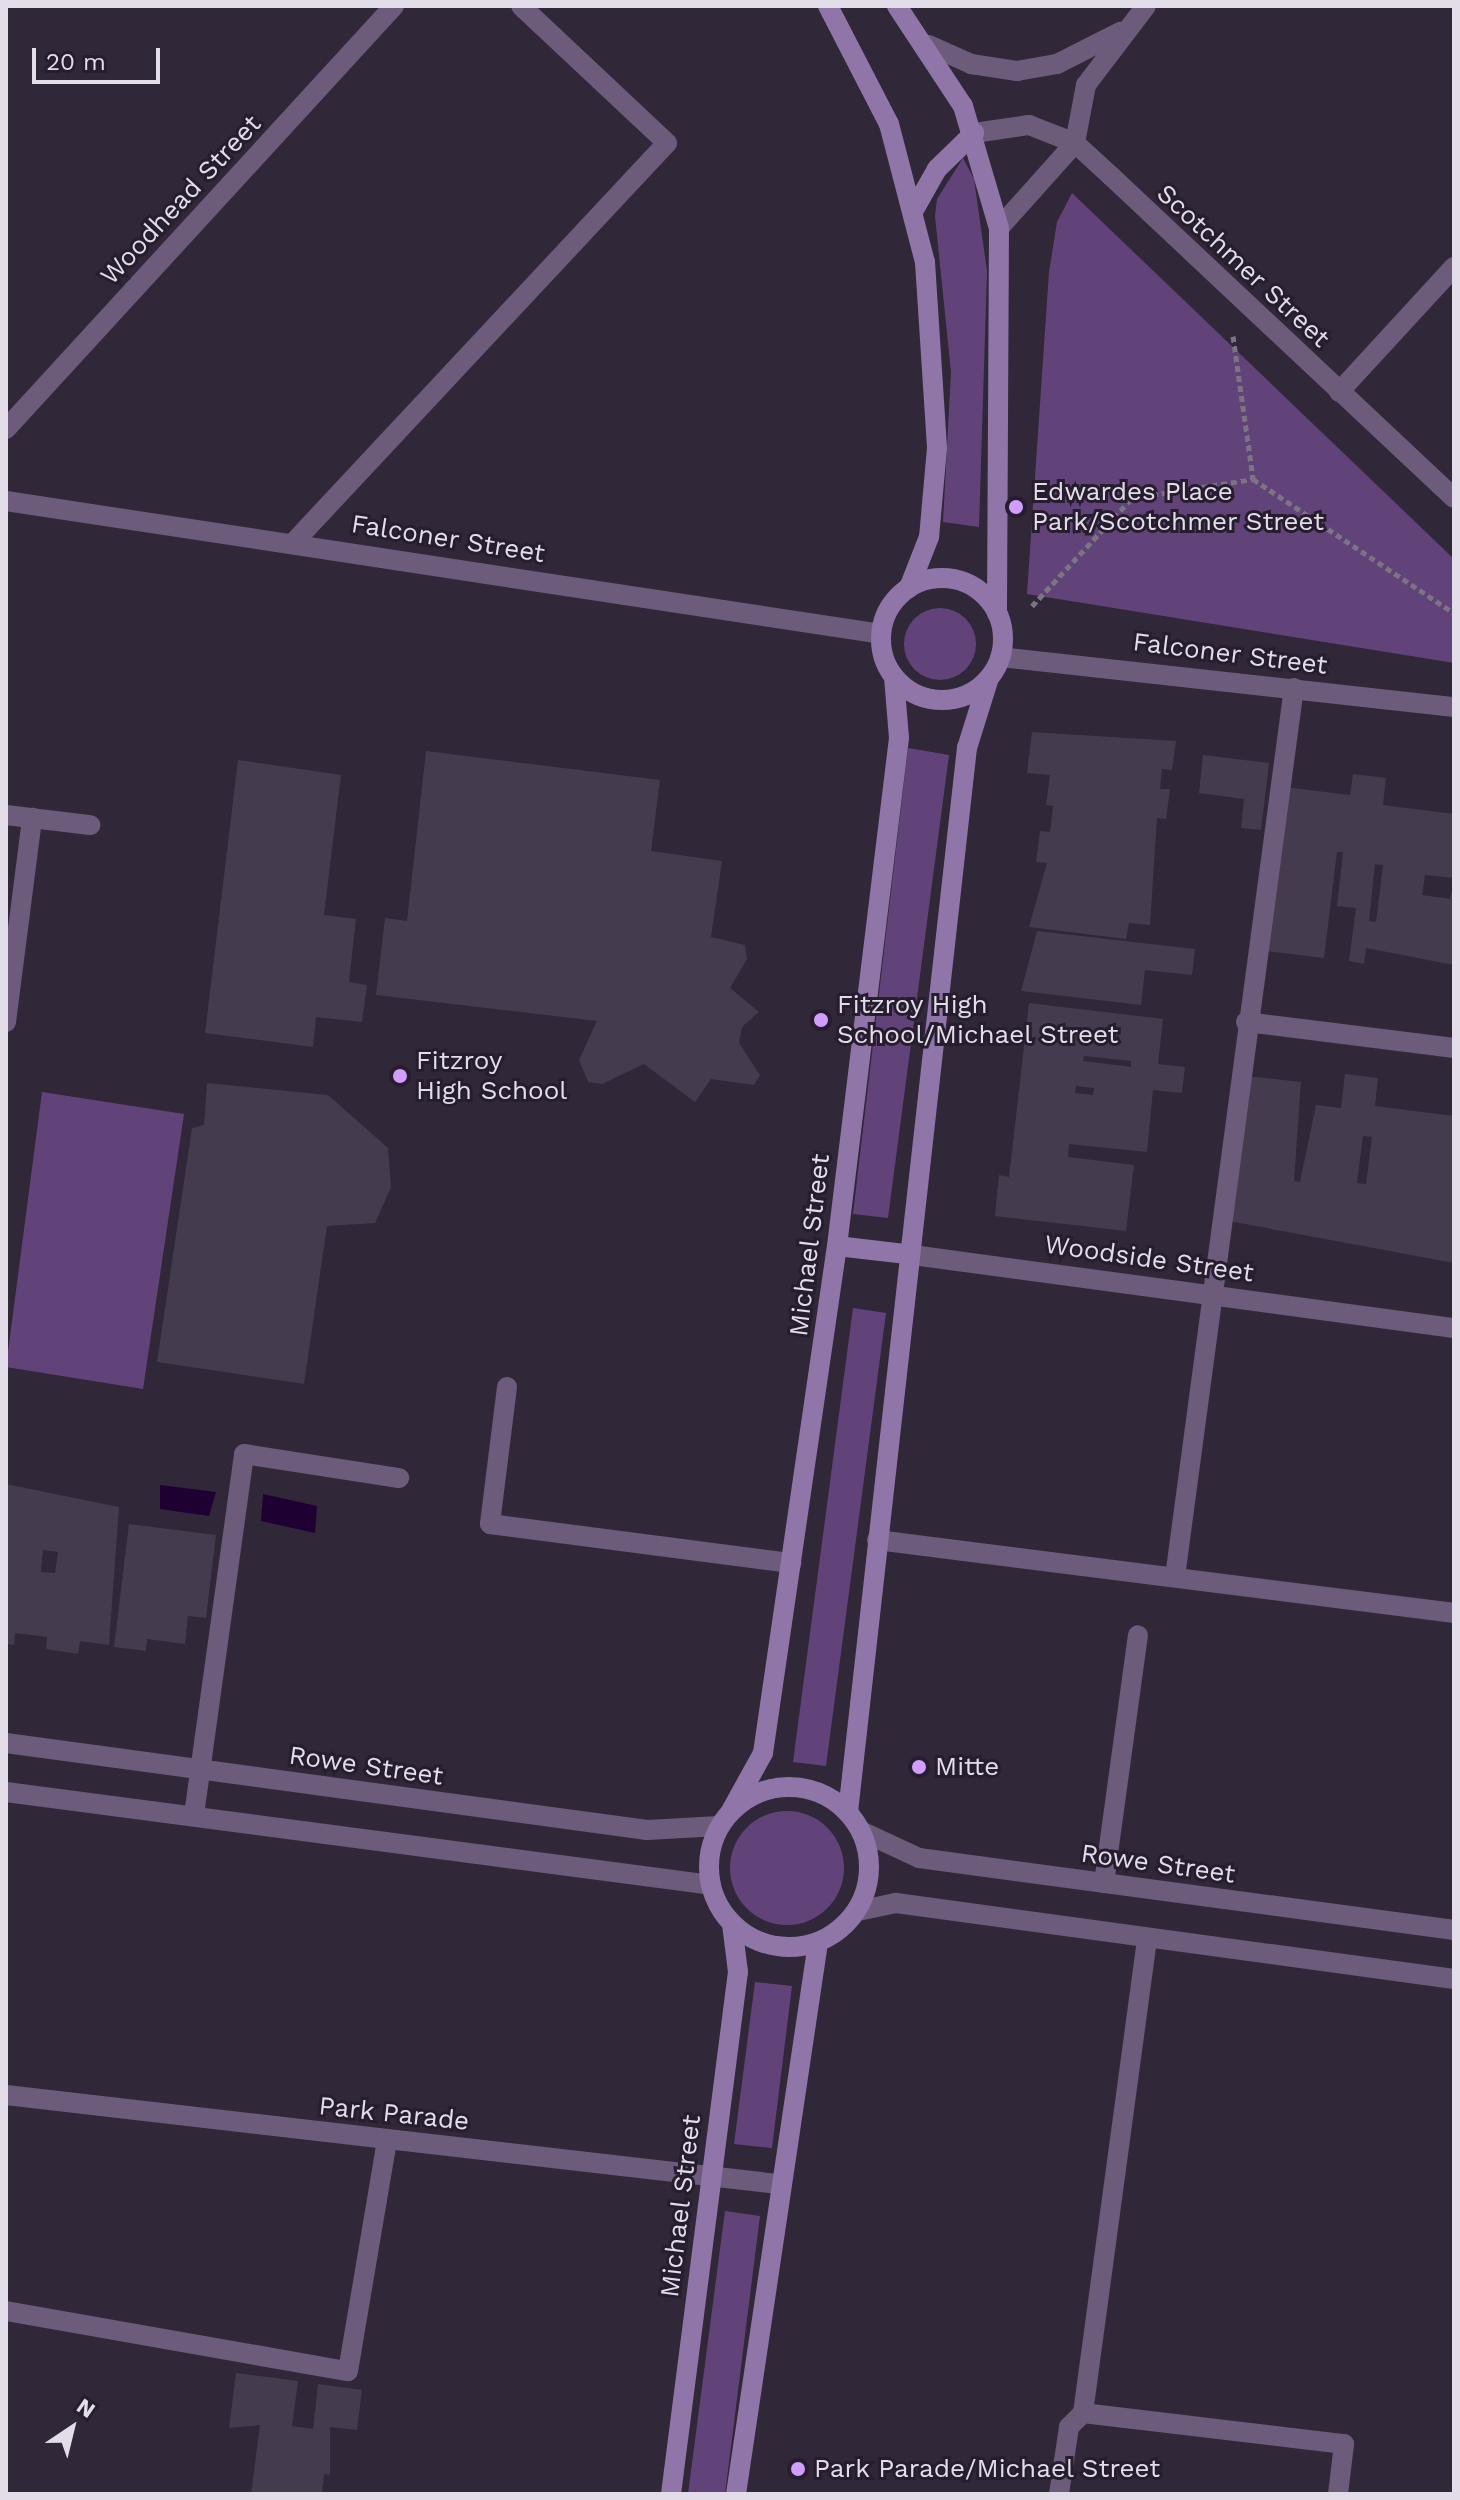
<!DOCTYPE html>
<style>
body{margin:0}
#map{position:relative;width:1460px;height:2500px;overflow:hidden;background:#302738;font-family:"Work Sans",sans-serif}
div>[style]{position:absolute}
.green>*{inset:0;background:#61437a}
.round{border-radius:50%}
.water>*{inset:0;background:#1f0033}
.building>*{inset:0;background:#453b4e}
.path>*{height:5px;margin-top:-2.5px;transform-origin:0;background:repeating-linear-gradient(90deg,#7c7483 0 6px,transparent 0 10px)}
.lane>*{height:20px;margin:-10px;padding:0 10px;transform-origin:10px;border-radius:10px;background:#6c5b7b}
.street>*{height:20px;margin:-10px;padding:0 10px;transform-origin:10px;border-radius:10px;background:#6c5b7b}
.secondary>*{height:20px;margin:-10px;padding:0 10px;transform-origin:10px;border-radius:10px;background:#9075a8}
.secondary>.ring{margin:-10px;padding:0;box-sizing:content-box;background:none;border:20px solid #9075a8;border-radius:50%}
.dots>*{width:22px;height:22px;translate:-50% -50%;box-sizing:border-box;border:4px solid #261d2e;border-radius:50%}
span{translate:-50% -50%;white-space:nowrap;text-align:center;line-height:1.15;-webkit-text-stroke:6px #261d2e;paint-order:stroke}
.street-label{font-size:26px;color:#e3dde9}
.poi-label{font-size:26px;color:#e3dde9}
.left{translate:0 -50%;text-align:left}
.frame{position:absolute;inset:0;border:8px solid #e3dde9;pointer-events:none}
.north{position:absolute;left:32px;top:2388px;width:80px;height:80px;-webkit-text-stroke:6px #261d2e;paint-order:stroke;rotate:35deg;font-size:22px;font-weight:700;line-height:32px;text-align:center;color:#e3dde9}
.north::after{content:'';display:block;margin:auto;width:28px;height:36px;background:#e3dde9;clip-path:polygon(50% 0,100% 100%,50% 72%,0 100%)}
.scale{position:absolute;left:32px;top:48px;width:128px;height:36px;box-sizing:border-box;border:4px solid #e3dde9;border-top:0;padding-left:10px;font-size:24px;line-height:28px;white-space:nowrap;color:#e3dde9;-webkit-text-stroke:6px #261d2e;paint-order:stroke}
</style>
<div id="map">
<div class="green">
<div style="clip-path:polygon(963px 158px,974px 179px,987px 271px,979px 527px,943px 522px,951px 372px,935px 216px,937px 199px)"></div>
<div style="clip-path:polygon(1072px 193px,1454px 559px,1454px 663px,1027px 594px,1049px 272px,1057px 222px)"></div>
<div class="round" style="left:904px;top:608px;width:72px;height:72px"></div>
<div style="clip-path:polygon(908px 748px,949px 755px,888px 1218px,853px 1214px)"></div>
<div style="clip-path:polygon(42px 1092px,184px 1114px,143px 1389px,6px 1367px)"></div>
<div style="clip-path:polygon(853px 1308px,886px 1313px,826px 1766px,793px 1762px)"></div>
<div class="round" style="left:730px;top:1811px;width:114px;height:114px"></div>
<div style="clip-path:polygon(755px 1982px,792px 1986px,772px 2148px,734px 2144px)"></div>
<div style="clip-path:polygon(725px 2211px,760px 2216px,725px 2494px,688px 2494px)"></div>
</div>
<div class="water">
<div style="clip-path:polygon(160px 1485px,216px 1492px,209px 1516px,160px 1509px)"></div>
<div style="clip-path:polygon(263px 1494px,317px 1506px,315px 1533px,261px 1521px)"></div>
</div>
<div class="building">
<div style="clip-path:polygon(1032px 732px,1176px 741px,1172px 770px,1162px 769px,1160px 789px,1170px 789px,1166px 819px,1157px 818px,1150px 925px,1129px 923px,1126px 939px,1029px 927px,1047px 863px,1036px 862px,1040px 831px,1050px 832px,1053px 806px,1046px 805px,1050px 775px,1027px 773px)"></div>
<div style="clip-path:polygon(426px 751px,660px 780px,651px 851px,722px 861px,711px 937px,745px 945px,747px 959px,730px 988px,759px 1012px,742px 1027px,739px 1043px,760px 1075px,754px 1085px,711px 1079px,695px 1102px,644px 1064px,602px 1084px,588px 1082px,579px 1060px,597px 1021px,376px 995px,385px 918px,407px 921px)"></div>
<div style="clip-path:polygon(1203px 755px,1269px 763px,1261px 830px,1241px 828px,1244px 799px,1199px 793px)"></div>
<div style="clip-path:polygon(238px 760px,341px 775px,324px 915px,356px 919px,349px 982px,367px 985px,362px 1022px,316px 1017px,313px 1047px,205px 1033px)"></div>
<div style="clip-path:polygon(evenodd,1353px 774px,1386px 778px,1383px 805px,1454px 814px,1454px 878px,1425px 875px,1422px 895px,1450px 899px,1454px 881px,1454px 965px,1366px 948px,1364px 964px,1349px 961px,1356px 908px,1337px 906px,1343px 852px,1337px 852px,1324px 958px,1265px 951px,1284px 787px,1350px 795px,1353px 774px,1375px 864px,1383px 865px,1376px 922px,1369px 921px,1375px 864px)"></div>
<div style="clip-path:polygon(1037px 931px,1195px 949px,1192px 975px,1145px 970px,1141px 1005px,1021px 991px)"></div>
<div style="clip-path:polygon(evenodd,1029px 1003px,1163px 1019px,1158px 1064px,1185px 1067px,1182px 1093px,1153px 1090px,1147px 1152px,1069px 1144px,1068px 1157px,1134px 1165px,1126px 1231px,995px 1216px,999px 1175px,1009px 1177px,1029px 1003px,1084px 1056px,1131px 1061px,1131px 1067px,1083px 1061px,1084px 1056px,1029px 1003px,1076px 1086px,1094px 1088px,1093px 1095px,1075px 1093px,1076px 1086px)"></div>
<div style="clip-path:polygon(evenodd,1345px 1074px,1378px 1078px,1375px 1106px,1454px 1116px,1454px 1263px,1229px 1221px,1247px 1076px,1301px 1082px,1294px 1181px,1300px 1182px,1316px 1105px,1341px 1108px,1345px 1074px,1363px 1136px,1372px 1137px,1366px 1184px,1357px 1183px,1363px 1136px)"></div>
<div style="clip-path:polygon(207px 1083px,328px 1095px,388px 1148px,391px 1187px,375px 1223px,327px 1226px,304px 1384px,157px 1362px,192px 1128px,204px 1125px)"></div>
<div style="clip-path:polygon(evenodd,6px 1484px,119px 1507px,109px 1645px,80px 1641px,78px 1654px,46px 1649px,47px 1637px,15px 1633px,14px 1645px,6px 1644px,6px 1484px,43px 1550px,58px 1552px,55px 1573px,41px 1572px,43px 1550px)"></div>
<div style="clip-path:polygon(129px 1524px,216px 1535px,206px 1618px,188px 1616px,185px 1644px,147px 1639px,146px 1651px,114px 1647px)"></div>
<div style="clip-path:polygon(236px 2373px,298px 2381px,292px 2426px,313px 2429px,318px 2384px,362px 2390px,357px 2430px,330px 2427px,330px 2475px,324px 2474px,322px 2494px,251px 2494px,260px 2425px,229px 2428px)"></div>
</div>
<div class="path">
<div style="left:1233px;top:336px;width:144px;rotate:82deg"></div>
<div style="left:1032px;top:606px;width:147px;rotate:-47.2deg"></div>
<div style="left:1132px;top:498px;width:122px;rotate:-8.9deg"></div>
<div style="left:1253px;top:479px;width:242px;rotate:33.7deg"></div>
</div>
<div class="lane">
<div style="left:1075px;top:143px;width:49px;rotate:42.5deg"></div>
<div style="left:1339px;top:392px;width:170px;rotate:-47.4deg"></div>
<div style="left:294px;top:542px;width:546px;rotate:-46.93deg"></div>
<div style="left:667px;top:143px;width:200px;rotate:-136.8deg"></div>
<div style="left:6px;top:815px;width:85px;rotate:6.8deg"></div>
<div style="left:6px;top:1022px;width:206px;rotate:-82.7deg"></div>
<div style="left:1246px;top:1022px;width:210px;rotate:7.1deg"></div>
<div style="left:507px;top:1387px;width:138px;rotate:97.1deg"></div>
<div style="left:490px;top:1524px;width:304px;rotate:7.4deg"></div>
<div style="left:877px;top:1540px;width:582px;rotate:7.21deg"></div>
<div style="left:1175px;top:1577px;width:897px;rotate:-82.38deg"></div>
<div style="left:194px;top:1815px;width:364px;rotate:-82.1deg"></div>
<div style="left:244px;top:1454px;width:157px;rotate:8.8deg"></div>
<div style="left:1104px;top:1883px;width:250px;rotate:-82.2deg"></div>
<div style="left:6px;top:2311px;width:347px;rotate:10deg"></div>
<div style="left:348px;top:2371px;width:234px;rotate:-80.4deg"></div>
<div style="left:1083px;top:2413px;width:263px;rotate:6.8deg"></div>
<div style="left:1344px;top:2444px;width:50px;rotate:96.8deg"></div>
<div style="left:1059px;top:2494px;width:68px;rotate:-81.5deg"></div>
<div style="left:1069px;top:2427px;width:20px;rotate:-45deg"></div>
<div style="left:1083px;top:2413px;width:479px;rotate:-82.3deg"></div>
</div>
<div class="street">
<div style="left:929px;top:45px;width:46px;rotate:24.3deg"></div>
<div style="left:971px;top:64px;width:47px;rotate:8.7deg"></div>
<div style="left:1017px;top:71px;width:41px;rotate:-9.9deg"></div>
<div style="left:1057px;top:64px;width:71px;rotate:-26.9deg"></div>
<div style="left:974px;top:133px;width:56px;rotate:-8.3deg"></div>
<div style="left:1029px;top:125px;width:49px;rotate:21.4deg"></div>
<div style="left:1111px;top:176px;width:470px;rotate:43.2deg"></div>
<div style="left:999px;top:228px;width:114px;rotate:-48.2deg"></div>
<div style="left:1075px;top:143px;width:59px;rotate:-79.3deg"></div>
<div style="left:1086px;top:85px;width:99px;rotate:-52.8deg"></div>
<div style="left:6px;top:429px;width:574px;rotate:-47.47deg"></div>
<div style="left:6px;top:501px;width:885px;rotate:8.64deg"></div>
<div style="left:1000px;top:657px;width:457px;rotate:6.3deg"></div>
<div style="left:905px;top:1254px;width:554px;rotate:7.68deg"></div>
<div style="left:6px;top:1743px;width:647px;rotate:7.73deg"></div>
<div style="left:647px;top:1830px;width:72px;rotate:-3.2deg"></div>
<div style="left:6px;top:1792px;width:711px;rotate:7.51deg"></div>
<div style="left:861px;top:1831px;width:64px;rotate:25deg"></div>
<div style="left:919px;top:1858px;width:540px;rotate:7.66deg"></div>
<div style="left:858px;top:1911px;width:39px;rotate:-12deg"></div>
<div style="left:896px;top:1903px;width:563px;rotate:7.76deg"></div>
<div style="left:6px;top:2095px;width:776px;rotate:6.58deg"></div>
</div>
<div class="secondary">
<div style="left:828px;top:6px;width:133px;rotate:62.7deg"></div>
<div style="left:889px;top:124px;width:143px;rotate:75.4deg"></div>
<div style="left:925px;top:262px;width:186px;rotate:86.3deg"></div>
<div style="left:937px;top:448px;width:89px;rotate:95.1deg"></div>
<div style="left:929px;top:537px;width:55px;rotate:111.4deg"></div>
<div style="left:897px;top:6px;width:120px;rotate:56.6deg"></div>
<div style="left:963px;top:106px;width:127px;rotate:73.6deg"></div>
<div style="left:999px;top:228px;width:385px;rotate:90.3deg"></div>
<div style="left:915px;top:208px;width:45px;rotate:-60.6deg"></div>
<div style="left:937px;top:169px;width:52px;rotate:-44.2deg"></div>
<div class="ring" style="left:881px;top:578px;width:102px;height:102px"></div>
<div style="left:837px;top:1246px;width:68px;rotate:6.7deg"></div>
<div class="ring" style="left:709px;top:1787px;width:140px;height:140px"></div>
<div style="left:731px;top:1811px;width:66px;rotate:-61.1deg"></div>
<div style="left:763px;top:1753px;width:512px;rotate:-81.7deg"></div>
<div style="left:837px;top:1246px;width:512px;rotate:-83.04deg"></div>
<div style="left:899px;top:738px;width:61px;rotate:-94.7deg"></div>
<div style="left:848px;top:1812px;width:1071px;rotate:-83.62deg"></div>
<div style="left:967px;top:748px;width:73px;rotate:-72.6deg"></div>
<div style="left:671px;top:2494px;width:526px;rotate:-82.69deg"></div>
<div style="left:738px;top:1972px;width:48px;rotate:-97.1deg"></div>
<div style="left:736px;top:2494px;width:557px;rotate:-81.54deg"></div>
</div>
<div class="dots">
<div style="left:1016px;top:507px;background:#d19dfe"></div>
<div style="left:821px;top:1020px;background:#d19dfe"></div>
<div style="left:400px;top:1076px;background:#d19dfe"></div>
<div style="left:919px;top:1767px;background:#d19dfe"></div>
<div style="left:798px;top:2469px;background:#d19dfe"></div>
</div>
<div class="street-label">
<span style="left:181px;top:200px;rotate:-47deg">Woodhead Street</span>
<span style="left:1243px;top:266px;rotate:43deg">Scotchmer Street</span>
<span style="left:448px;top:539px;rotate:9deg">Falconer Street</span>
<span style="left:1230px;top:654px;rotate:7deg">Falconer Street</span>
<span style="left:810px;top:1245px;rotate:-83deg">Michael Street</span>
<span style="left:1149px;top:1259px;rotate:8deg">Woodside Street</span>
<span style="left:366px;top:1766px;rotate:8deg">Rowe Street</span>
<span style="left:1158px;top:1864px;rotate:8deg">Rowe Street</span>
<span style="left:394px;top:2114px;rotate:6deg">Park Parade</span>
<span style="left:681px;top:2206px;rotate:-83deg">Michael Street</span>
</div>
<div class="poi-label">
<span class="left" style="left:1032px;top:507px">Edwardes Place<br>Park/Scotchmer Street</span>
<span class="left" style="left:837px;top:1020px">Fitzroy High<br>School/Michael Street</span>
<span class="left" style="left:416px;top:1076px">Fitzroy<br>High School</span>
<span class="left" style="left:935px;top:1767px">Mitte</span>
<span class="left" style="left:814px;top:2469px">Park Parade/Michael Street</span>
</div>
<div class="frame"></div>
<div class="north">N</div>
<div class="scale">20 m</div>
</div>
